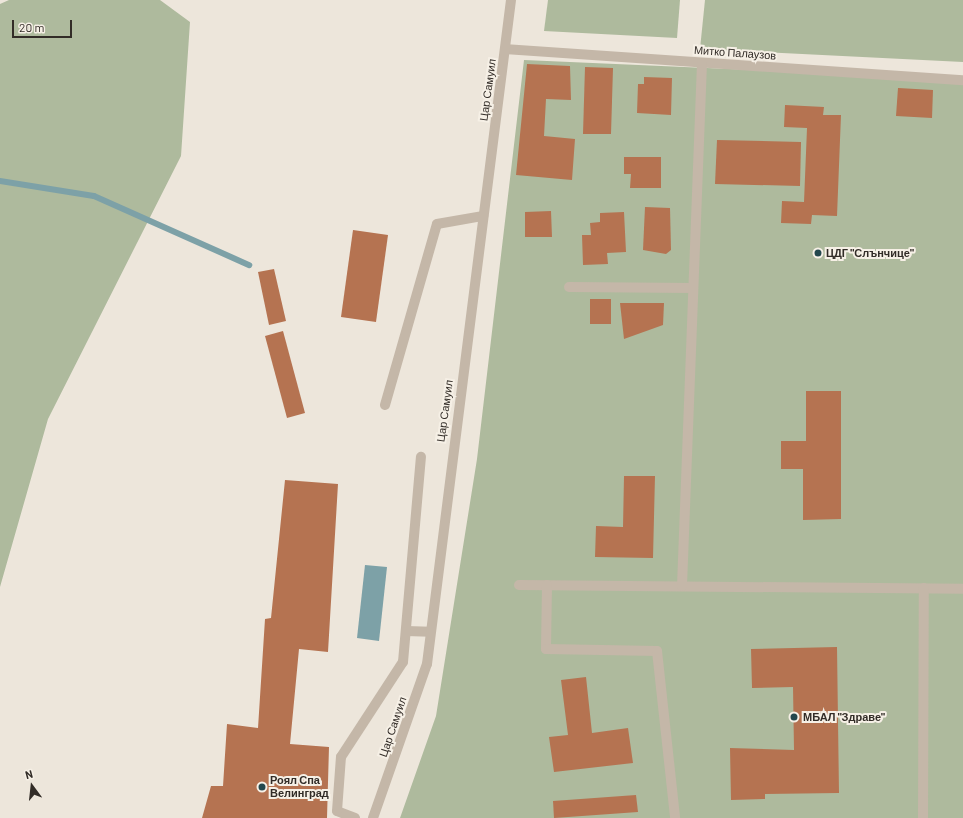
<!DOCTYPE html>
<meta charset="utf-8">
<style>
body{margin:0}
#map{position:relative;width:963px;height:818px;overflow:hidden;background:#ede6db;font-family:Barlow,sans-serif}
div>[style]{position:absolute}
.green>*{inset:0;background:#aeba9d}
.water>*{inset:0;background:#7da1a7}
.stream>*{height:6px;margin:-3px;padding:0 3px;transform-origin:3px;border-radius:3px;background:#7da1a7}
.building>*{inset:0;background:#b57351}
.minor>*{height:10px;margin:-5px;padding:0 5px;transform-origin:5px;border-radius:5px;background:#c4b7a8}
.dots>*{width:11px;height:11px;translate:-50% -50%;box-sizing:border-box;border:2px solid #f6f0e6;border-radius:50%}
span{translate:-50% -50%;white-space:nowrap;text-align:center;line-height:1.15;-webkit-text-stroke:4px #f6f0e6;paint-order:stroke}
.street-label{font-size:11px;color:#322c27}
.poi-label{font-size:11px;color:#322c27;font-weight:700}
.left{translate:0 -50%;text-align:left}
.north{position:absolute;left:12px;top:766px;width:40px;height:40px;-webkit-text-stroke:3px #f6f0e6;paint-order:stroke;rotate:345deg;font-size:11px;font-weight:700;line-height:16px;text-align:center;color:#322c27}
.north::after{content:'';display:block;margin:auto;width:14px;height:18px;background:#322c27;clip-path:polygon(50% 0,100% 100%,50% 72%,0 100%)}
.scale{position:absolute;left:12px;top:20px;width:60px;height:18px;box-sizing:border-box;border:2px solid #322c27;border-top:0;padding-left:5px;font-size:12px;line-height:14px;white-space:nowrap;color:#322c27;-webkit-text-stroke:3px #f6f0e6;paint-order:stroke}
</style>
<div id="map">
<div class="green">
<div style="clip-path:polygon(9px 0,160px 0,190px 22px,181px 156px,48px 419px,0 587px,0 4px)"></div>
<div style="clip-path:polygon(548px 0,680px 0,677px 38px,544px 31px)"></div>
<div style="clip-path:polygon(705px 0,963px 0,963px 62px,700px 49px)"></div>
<div style="clip-path:polygon(524px 60px,963px 79px,963px 818px,400px 818px,436px 716px,477px 459px)"></div>
</div>
<div class="water">
<div style="clip-path:polygon(365px 565px,387px 567px,379px 641px,357px 638px)"></div>
</div>
<div class="stream">
<div style="left:0;top:181px;width:95px;rotate:9.1deg"></div>
<div style="left:94px;top:196px;width:170px;rotate:24deg"></div>
</div>
<div class="building">
<div style="clip-path:polygon(527px 64px,570px 66px,571px 100px,546px 99px,544px 136px,575px 139px,572px 180px,516px 175px)"></div>
<div style="clip-path:polygon(585px 67px,613px 68px,611px 134px,583px 134px)"></div>
<div style="clip-path:polygon(644px 77px,672px 78px,671px 115px,637px 113px,638px 84px,644px 84px)"></div>
<div style="clip-path:polygon(898px 88px,933px 90px,932px 118px,896px 116px)"></div>
<div style="clip-path:polygon(785px 105px,824px 107px,823px 115px,841px 115px,837px 216px,812px 215px,811px 224px,781px 223px,782px 201px,804px 202px,807px 128px,784px 127px)"></div>
<div style="clip-path:polygon(717px 140px,801px 142px,800px 186px,715px 184px)"></div>
<div style="clip-path:polygon(624px 157px,661px 157px,661px 188px,630px 188px,631px 174px,624px 174px)"></div>
<div style="clip-path:polygon(645px 207px,670px 208px,671px 250px,666px 254px,643px 250px)"></div>
<div style="clip-path:polygon(551px 211px,552px 237px,525px 237px,525px 212px)"></div>
<div style="clip-path:polygon(624px 212px,626px 252px,607px 253px,608px 264px,583px 265px,582px 235px,591px 235px,590px 223px,600px 222px,600px 213px)"></div>
<div style="clip-path:polygon(353px 230px,388px 235px,376px 322px,341px 317px)"></div>
<div style="clip-path:polygon(274px 269px,286px 321px,269px 325px,258px 272px)"></div>
<div style="clip-path:polygon(590px 299px,611px 299px,611px 324px,590px 324px)"></div>
<div style="clip-path:polygon(620px 303px,664px 303px,663px 325px,624px 339px)"></div>
<div style="clip-path:polygon(283px 331px,305px 413px,287px 418px,265px 336px)"></div>
<div style="clip-path:polygon(806px 391px,841px 391px,841px 519px,803px 520px,803px 469px,781px 469px,781px 441px,806px 441px)"></div>
<div style="clip-path:polygon(624px 476px,655px 476px,653px 558px,595px 557px,596px 526px,623px 527px)"></div>
<div style="clip-path:polygon(285px 480px,338px 484px,328px 652px,299px 649px,290px 744px,329px 747px,327px 818px,202px 818px,211px 786px,223px 786px,227px 724px,258px 728px,265px 619px,271px 618px)"></div>
<div style="clip-path:polygon(837px 647px,839px 793px,765px 794px,765px 799px,731px 800px,730px 748px,794px 750px,793px 687px,752px 688px,751px 649px)"></div>
<div style="clip-path:polygon(586px 677px,592px 733px,628px 728px,633px 763px,554px 772px,549px 737px,568px 735px,561px 680px)"></div>
<div style="clip-path:polygon(636px 795px,638px 812px,554px 818px,553px 801px)"></div>
</div>
<div class="minor">
<div style="left:505px;top:49px;width:459px;rotate:3.9deg"></div>
<div style="left:569px;top:287px;width:123px;rotate:0.5deg"></div>
<div style="left:385px;top:405px;width:188px;rotate:-74deg"></div>
<div style="left:437px;top:224px;width:47px;rotate:-9.9deg"></div>
<div style="left:519px;top:585px;width:444px;rotate:0.5deg"></div>
<div style="left:547px;top:585px;width:64px;rotate:90.9deg"></div>
<div style="left:546px;top:649px;width:111px;rotate:1deg"></div>
<div style="left:657px;top:651px;width:168px;rotate:83.8deg"></div>
<div style="left:682px;top:586px;width:523px;rotate:-87.81deg"></div>
<div style="left:406px;top:631px;width:24px;rotate:2deg"></div>
<div style="left:355px;top:818px;width:19px;rotate:-159deg"></div>
<div style="left:337px;top:811px;width:54px;rotate:-85.8deg"></div>
<div style="left:341px;top:757px;width:113px;rotate:-56.9deg"></div>
<div style="left:403px;top:662px;width:206px;rotate:-85deg"></div>
<div style="left:373px;top:818px;width:163px;rotate:-70.7deg"></div>
<div style="left:427px;top:664px;width:669px;rotate:-82.79deg"></div>
<div style="left:923px;top:818px;width:230px;rotate:-89.8deg"></div>
</div>
<div class="dots">
<div style="left:818px;top:253px;background:#23474d"></div>
<div style="left:794px;top:717px;background:#23474d"></div>
<div style="left:262px;top:787px;background:#23474d"></div>
</div>
<div class="street-label">
<span style="left:735px;top:53px;rotate:4deg">Митко Палаузов</span>
<span style="left:488px;top:90px;rotate:-82deg">Цар Самуил</span>
<span style="left:445px;top:411px;rotate:-82deg">Цар Самуил</span>
<span style="left:393px;top:727px;rotate:-71deg">Цар Самуил</span>
</div>
<div class="poi-label">
<span class="left" style="left:826px;top:253px">ЦДГ "Слънчице"</span>
<span class="left" style="left:803px;top:717px">МБАЛ "Здраве"</span>
<span class="left" style="left:270px;top:787px">Роял Спа<br>Велинград</span>
</div>
<div class="north">N</div>
<div class="scale">20 m</div>
</div>
